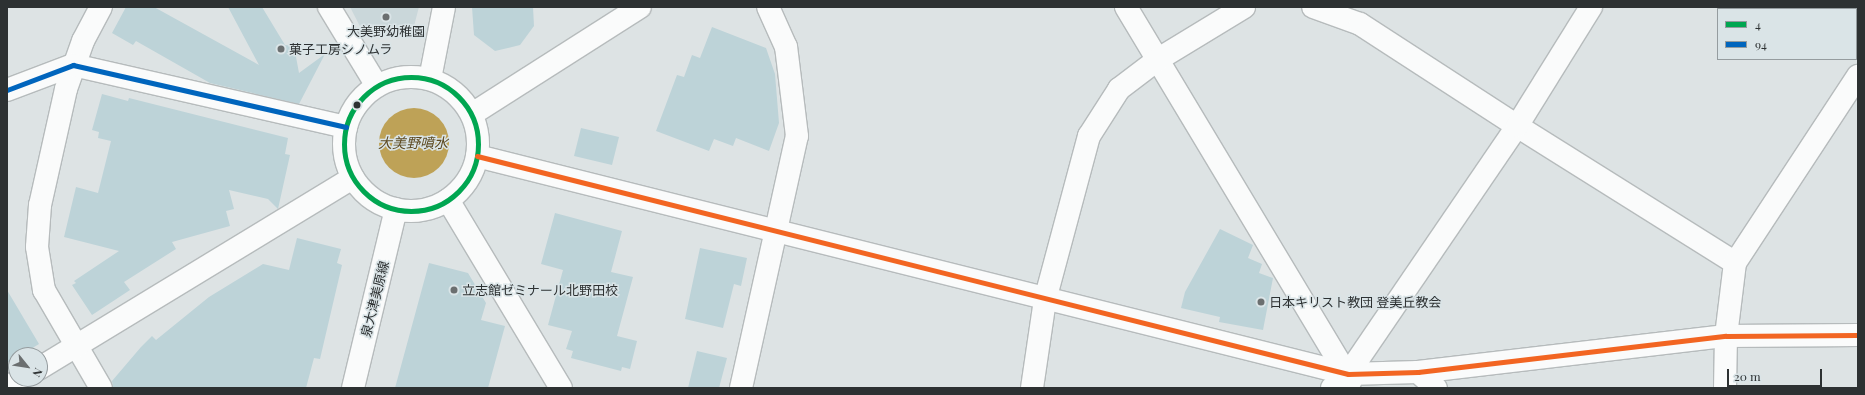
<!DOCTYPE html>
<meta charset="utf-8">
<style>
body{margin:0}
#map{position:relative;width:1865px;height:395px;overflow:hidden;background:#dde3e4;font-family:"Playfair Display","Noto Sans JP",serif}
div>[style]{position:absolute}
.built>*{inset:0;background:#cad7da}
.water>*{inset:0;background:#bea257}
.round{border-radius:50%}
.building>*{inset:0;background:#bdd3d8}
.roads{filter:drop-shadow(1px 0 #b6bbbc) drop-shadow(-1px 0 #b6bbbc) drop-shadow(0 1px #b6bbbc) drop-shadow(0 -1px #b6bbbc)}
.minor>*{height:22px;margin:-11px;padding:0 11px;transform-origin:11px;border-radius:11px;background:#fafbfb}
.major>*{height:22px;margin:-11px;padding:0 11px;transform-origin:11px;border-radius:11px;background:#fafbfb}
.major>.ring{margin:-11px;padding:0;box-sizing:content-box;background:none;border:22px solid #fafbfb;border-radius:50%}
.bus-1>*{height:5px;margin:-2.5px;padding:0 2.5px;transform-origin:2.5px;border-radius:2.5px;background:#00a651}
.bus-1>.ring{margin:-2.5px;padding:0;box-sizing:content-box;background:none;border:5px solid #00a651;border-radius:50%}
.bus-2>*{height:5px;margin:-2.5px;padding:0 2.5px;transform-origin:2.5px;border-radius:2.5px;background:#0065bd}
.bus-3>*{height:5px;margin:-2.5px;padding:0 2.5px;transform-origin:2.5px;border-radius:2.5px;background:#f26522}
.dots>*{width:11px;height:11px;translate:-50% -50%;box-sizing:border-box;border:2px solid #dae4e7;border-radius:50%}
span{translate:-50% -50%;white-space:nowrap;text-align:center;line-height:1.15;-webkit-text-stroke:3px #dae4e7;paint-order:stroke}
.poi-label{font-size:13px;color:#2d3132}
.left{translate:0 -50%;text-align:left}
.street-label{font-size:13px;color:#2d3132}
.water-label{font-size:14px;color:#5d4a22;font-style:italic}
.frame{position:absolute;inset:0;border:8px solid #2d3132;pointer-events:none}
.legend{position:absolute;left:1717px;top:8px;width:140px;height:52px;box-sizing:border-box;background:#dae4e7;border:1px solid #959c9f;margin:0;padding:5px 7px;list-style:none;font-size:12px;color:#2d3132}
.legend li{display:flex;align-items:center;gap:8px;height:20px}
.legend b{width:20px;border:1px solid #959c9f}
.north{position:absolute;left:8px;top:347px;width:40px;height:40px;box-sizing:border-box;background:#dae4e7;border:1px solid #959c9f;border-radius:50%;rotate:120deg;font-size:11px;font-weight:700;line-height:16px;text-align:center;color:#2d3132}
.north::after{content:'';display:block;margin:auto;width:14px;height:18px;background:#6b6f70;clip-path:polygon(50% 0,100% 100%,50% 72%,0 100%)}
.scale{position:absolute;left:1727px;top:369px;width:95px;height:18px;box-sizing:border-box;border:2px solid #2d3132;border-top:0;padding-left:5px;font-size:12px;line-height:14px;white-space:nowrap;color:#2d3132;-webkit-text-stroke:3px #dae4e7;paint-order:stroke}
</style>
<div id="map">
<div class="built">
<div style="clip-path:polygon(350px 7px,419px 7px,414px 26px,390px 28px,365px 36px)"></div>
</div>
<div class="water">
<div class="round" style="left:379px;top:108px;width:70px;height:70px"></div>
</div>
<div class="building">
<div style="clip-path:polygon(126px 7px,154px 7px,259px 65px,228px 7px,262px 7px,285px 45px,294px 46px,299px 73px,325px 54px,299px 104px,210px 83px,136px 41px,133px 45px,112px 33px)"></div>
<div style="clip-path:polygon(472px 7px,533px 7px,534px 26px,520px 45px,495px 51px,474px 35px)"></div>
<div style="clip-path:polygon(712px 27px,766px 48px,775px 74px,779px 123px,769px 151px,736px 138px,733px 146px,714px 139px,709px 151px,656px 131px,677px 75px,684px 77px,692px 55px,700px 58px)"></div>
<div style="clip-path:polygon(102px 94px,128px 101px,129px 98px,288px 138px,285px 154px,290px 155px,278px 209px,268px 199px,229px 190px,234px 209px,226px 211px,230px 226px,172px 242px,176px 249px,124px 282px,130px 290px,92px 315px,72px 285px,76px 283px,74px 281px,119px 251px,64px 237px,76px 187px,98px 193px,111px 141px,98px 138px,99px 132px,92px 130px)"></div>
<div style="clip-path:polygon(581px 128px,619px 137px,612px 165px,574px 156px)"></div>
<div style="clip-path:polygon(555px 213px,622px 231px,611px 272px,633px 277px,617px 336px,637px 341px,630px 369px,622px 367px,621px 371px,571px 358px,573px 351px,566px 349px,572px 331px,548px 325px,563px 270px,541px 264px)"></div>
<div style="clip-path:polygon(1220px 229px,1253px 245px,1248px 258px,1262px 264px,1259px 273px,1273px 278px,1263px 330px,1219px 322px,1220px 317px,1181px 308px,1185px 292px)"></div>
<div style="clip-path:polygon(297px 238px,341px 249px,337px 263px,342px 265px,320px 359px,314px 358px,306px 388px,113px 388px,112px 381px,141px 347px,152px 336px,156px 340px,209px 297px,263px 264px,289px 270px)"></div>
<div style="clip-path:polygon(700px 248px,747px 258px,741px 286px,734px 284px,723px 328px,685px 319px)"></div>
<div style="clip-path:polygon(429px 263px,468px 273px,486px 303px,481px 320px,505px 326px,488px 388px,395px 388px)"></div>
<div style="clip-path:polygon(7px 290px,39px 344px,21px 355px,16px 355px,16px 358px,7px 363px)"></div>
<div style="clip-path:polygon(697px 351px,727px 358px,719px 388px,688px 388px)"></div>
</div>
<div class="roads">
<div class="minor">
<div style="left:101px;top:7px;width:38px;rotate:118deg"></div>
<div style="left:83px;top:41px;width:51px;rotate:109.5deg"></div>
<div style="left:66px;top:89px;width:119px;rotate:102.6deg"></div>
<div style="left:40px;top:205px;width:42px;rotate:94.1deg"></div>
<div style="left:37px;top:247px;width:44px;rotate:80.8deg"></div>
<div style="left:44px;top:290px;width:113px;rotate:59.8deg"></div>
<div style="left:329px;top:7px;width:92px;rotate:58.7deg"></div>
<div style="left:1126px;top:7px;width:436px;rotate:59deg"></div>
<div style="left:1313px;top:7px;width:50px;rotate:19.9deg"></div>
<div style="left:1360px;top:24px;width:187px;rotate:33deg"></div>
<div style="left:1517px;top:126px;width:257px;rotate:32.1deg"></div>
<div style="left:7px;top:90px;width:71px;rotate:-20.7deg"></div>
<div style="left:73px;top:65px;width:280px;rotate:12.8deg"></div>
<div style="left:472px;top:114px;width:199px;rotate:-32.5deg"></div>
<div style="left:477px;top:156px;width:898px;rotate:14.05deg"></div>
<div style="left:1348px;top:374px;width:70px;rotate:-1.6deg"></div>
<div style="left:1418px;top:372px;width:310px;rotate:-6.7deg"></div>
<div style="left:1726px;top:336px;width:132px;rotate:-0.4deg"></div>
<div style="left:448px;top:200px;width:219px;rotate:59deg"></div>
<div style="left:40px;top:368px;width:366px;rotate:-31.3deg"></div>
<div style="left:1418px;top:372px;width:24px;rotate:42deg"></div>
<div style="left:7px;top:388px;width:17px;rotate:-33deg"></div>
<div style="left:741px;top:388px;width:258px;rotate:-77.5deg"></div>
<div style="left:797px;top:136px;width:90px;rotate:-97deg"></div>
<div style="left:786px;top:47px;width:44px;rotate:-114.2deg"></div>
<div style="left:1032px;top:388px;width:89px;rotate:-81.6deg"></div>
<div style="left:1045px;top:300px;width:170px;rotate:-75deg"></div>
<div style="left:1089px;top:136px;width:56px;rotate:-57.4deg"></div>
<div style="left:1119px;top:89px;width:48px;rotate:-37.3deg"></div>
<div style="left:1157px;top:60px;width:102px;rotate:-31.3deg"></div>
<div style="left:1332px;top:388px;width:21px;rotate:-41deg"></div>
<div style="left:1348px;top:374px;width:300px;rotate:-55.7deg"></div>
<div style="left:1517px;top:126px;width:140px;rotate:-58.1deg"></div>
<div style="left:1725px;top:388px;width:52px;rotate:-88.9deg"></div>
<div style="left:1726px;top:336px;width:74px;rotate:-83deg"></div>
<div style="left:1735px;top:263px;width:224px;rotate:-56.7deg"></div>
</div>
<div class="major">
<div class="ring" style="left:344px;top:77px;width:112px;height:112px"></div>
<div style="left:430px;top:79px;width:73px;rotate:-79deg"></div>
<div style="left:353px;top:388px;width:184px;rotate:-76.5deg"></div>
</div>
</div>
<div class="bus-1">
<div class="ring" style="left:344px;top:77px;width:129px;height:129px"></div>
</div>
<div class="bus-2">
<div style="left:7px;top:90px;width:71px;rotate:-20.7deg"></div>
<div style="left:73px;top:65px;width:280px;rotate:12.8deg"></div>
</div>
<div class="bus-3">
<div style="left:477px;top:156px;width:898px;rotate:14.05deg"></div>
<div style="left:1348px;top:374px;width:70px;rotate:-1.6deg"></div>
<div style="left:1418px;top:372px;width:310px;rotate:-6.7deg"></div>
<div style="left:1726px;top:336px;width:132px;rotate:-0.4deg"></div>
</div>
<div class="dots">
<div style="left:386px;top:17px;background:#6b6f70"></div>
<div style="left:281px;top:49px;background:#6b6f70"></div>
<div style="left:357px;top:105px;background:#2d3132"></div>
<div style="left:454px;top:290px;background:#6b6f70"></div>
<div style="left:1261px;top:302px;background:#6b6f70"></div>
</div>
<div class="poi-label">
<span style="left:386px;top:31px">大美野幼稚園</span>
<span class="left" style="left:289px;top:49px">菓子工房シノムラ</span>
<span class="left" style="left:462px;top:290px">立志館ゼミナール北野田校</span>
<span class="left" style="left:1269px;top:302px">日本キリスト教団 登美丘教会</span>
</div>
<div class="street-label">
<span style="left:375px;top:299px;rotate:-76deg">泉大津美原線</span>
</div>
<div class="water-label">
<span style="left:413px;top:143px">大美野噴水</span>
</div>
<div class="frame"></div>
<ul class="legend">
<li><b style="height:5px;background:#00a651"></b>4</li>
<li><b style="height:5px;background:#0065bd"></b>94</li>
</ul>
<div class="north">N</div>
<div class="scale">20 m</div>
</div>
